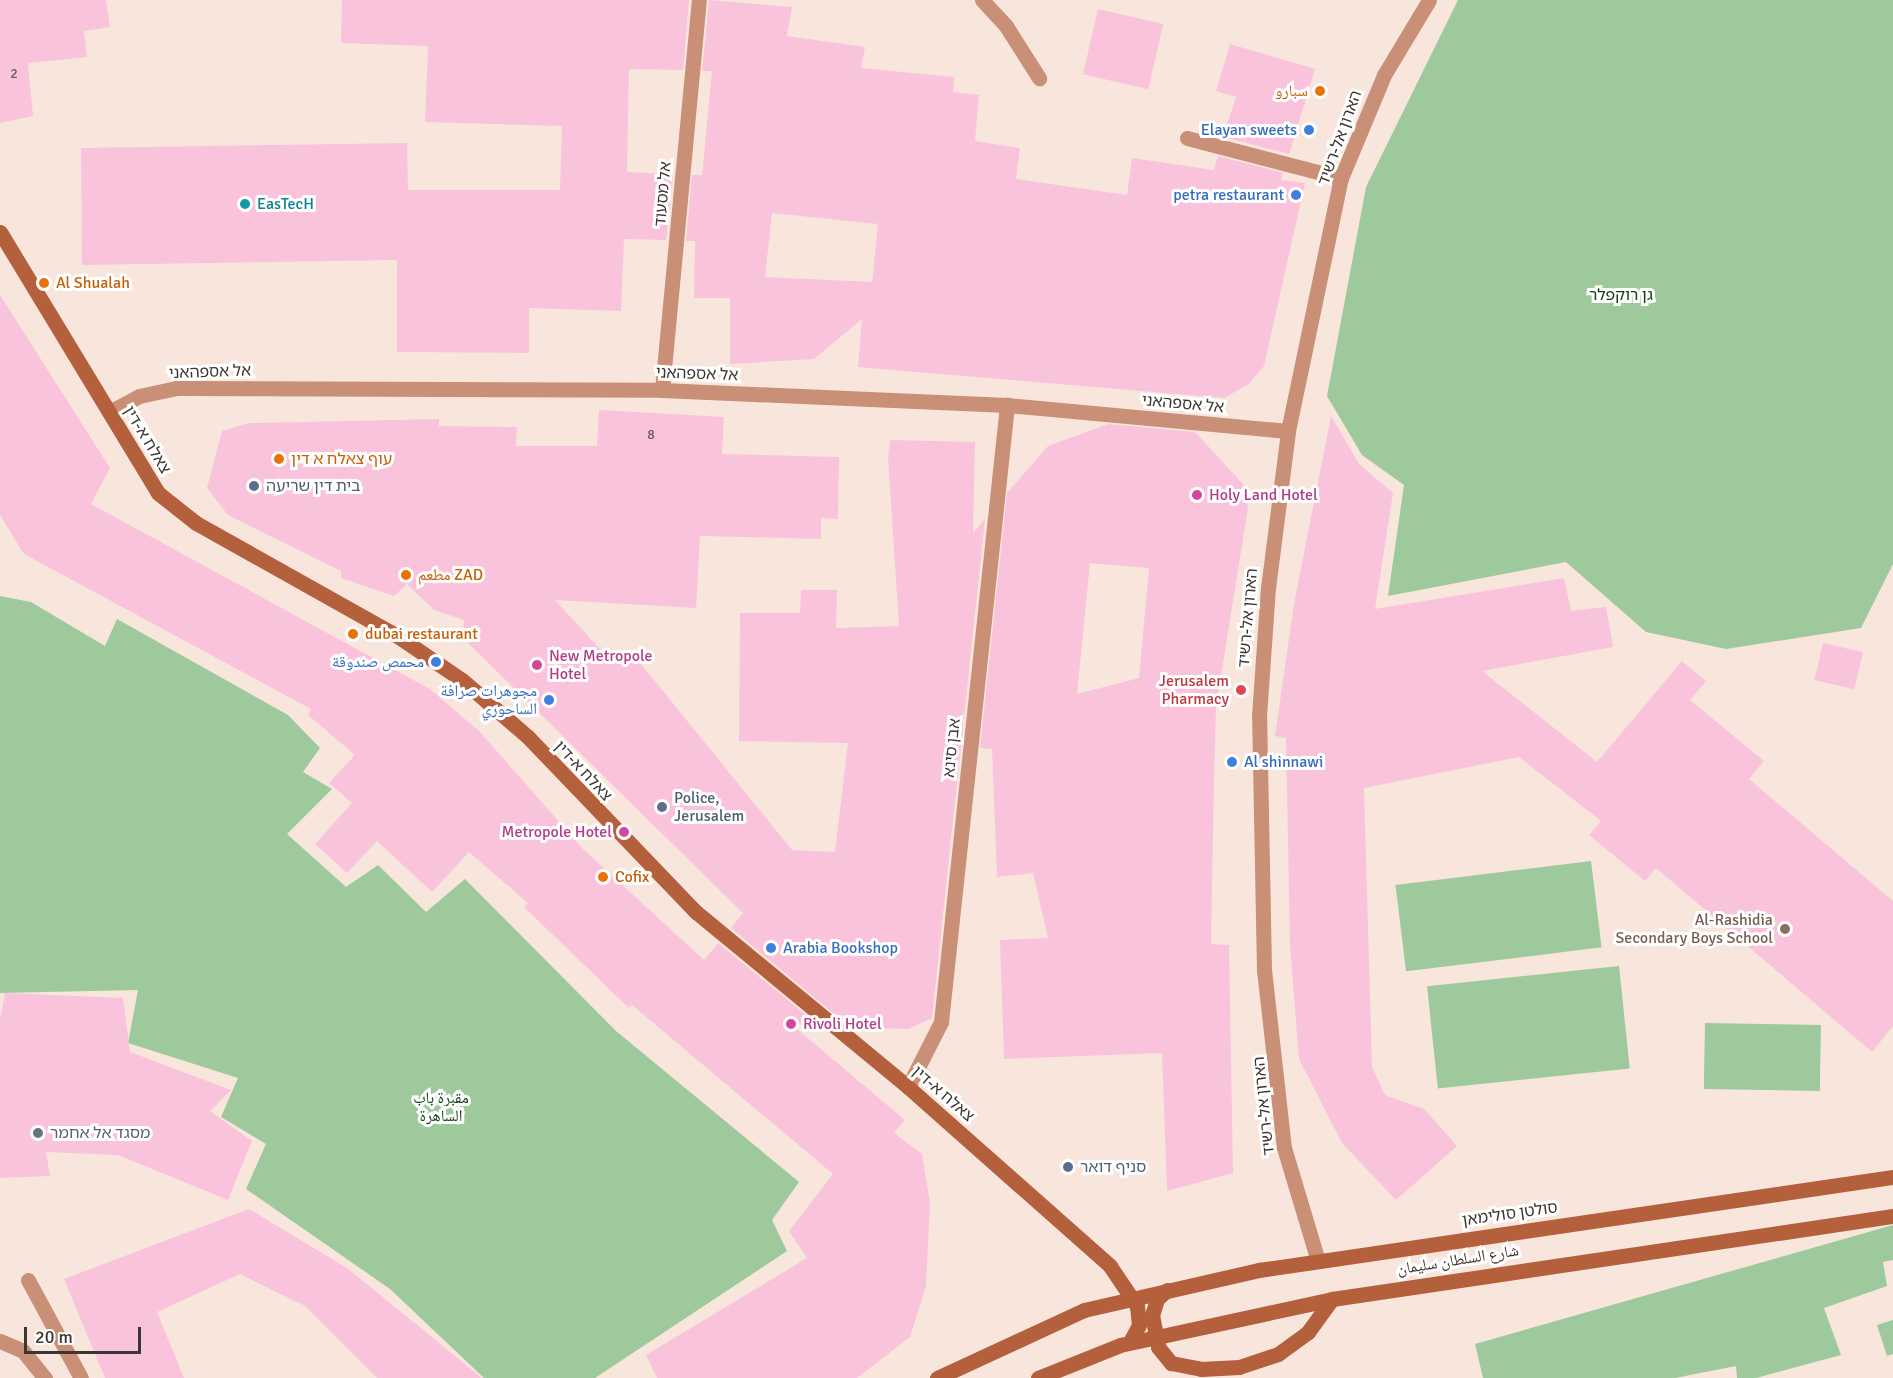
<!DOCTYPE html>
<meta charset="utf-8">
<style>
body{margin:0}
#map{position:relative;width:1893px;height:1378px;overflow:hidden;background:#f8e6dd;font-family:Signika,"Noto Naskh Arabic","Noto Sans Hebrew",sans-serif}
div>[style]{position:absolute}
.green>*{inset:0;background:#9ec99d;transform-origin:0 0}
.building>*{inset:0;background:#fac3dc;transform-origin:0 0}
.lane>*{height:15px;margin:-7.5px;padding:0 7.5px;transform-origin:7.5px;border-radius:7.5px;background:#c98f77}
.street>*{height:15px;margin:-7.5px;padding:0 7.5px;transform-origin:7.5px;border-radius:7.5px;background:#c98f77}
.secondary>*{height:15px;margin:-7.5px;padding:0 7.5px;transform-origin:7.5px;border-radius:7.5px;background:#b4603c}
.dots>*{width:16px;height:16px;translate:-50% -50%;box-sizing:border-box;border:3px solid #fff;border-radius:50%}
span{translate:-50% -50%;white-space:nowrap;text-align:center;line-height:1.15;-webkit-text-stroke:6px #fff;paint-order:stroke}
.number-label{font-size:14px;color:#6c585c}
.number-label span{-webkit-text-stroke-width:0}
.food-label{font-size:16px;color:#c56008}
.right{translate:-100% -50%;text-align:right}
.left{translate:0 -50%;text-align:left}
.shop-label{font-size:16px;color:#366cbe}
.street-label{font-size:16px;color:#3c3531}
.culture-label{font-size:16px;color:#0d838f}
.park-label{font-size:16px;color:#114015}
.service-label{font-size:16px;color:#4e5e75}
.hotel-label{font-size:16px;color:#b23c85}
.health-label{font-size:16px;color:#be3a42}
.education-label{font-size:16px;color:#785e54}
.worship-label{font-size:16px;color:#5b616d}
.scale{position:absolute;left:24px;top:1327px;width:117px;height:27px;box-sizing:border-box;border:3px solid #3c3531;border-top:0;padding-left:8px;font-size:18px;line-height:21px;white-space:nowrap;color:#3c3531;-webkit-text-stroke:4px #fff;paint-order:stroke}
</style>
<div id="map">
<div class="green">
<i style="clip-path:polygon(1458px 0,1893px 0,1893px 564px,1861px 628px,1726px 649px,1646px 632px,1566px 562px,1388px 596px,1404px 485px,1362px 455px,1327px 396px,1366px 187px)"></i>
<i style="clip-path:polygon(0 596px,31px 602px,105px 646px,117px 619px,288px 715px,320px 748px,303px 772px,332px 789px,287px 834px,346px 887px,378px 865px,426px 912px,465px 879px,616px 1031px,799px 1182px,772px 1220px,787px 1251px,595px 1378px,484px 1378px,390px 1289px,246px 1189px,266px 1144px,221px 1117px,238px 1078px,128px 1043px,138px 990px,0 993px)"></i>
<i style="left:1591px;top:861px;width:87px;height:197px;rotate:83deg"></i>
<i style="left:1619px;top:966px;width:103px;height:193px;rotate:84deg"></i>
<i style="left:1705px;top:1023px;width:116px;height:66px;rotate:1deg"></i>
<i style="clip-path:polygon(1893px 1225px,1893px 1260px,1883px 1262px,1887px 1286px,1824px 1308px,1841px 1355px,1756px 1378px,1737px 1378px,1736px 1366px,1675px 1378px,1483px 1378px,1475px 1344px)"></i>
<i style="clip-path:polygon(1893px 1320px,1893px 1354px,1887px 1356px,1877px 1325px)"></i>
</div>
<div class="building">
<i style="clip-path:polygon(0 0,106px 0,110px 27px,84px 31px,87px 57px,28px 63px,33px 116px,0 123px)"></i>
<i style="clip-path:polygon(342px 0,689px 0,683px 70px,629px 69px,627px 172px,673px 174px,666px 240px,624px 239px,621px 311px,529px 308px,529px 353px,397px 352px,397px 260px,82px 265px,81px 148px,407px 143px,408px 190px,560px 190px,562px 126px,425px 122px,428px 46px,341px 43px)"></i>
<i style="clip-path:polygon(evenodd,709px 0,792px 7px,787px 36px,865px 47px,861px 68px,954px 77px,953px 92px,979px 95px,975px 141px,1020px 148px,1016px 179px,1127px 195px,1132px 158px,1214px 170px,1218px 156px,1283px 173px,1281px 180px,1305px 183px,1264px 366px,1249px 384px,1224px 398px,858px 367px,862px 319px,814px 359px,730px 364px,730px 298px,694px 298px,695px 241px,686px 241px,692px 175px,702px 175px,712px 71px,702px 71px,709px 0,772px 213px,878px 224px,872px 282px,765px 277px,772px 213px)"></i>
<i style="left:1098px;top:9px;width:67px;height:67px;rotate:13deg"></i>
<i style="clip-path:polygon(1230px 44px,1315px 69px,1289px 154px,1223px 137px,1236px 97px,1216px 91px)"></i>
<i style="clip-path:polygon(0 295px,110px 468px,91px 504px,430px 689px,480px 732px,582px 848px,704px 960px,718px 943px,818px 1025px,791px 1024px,905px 1120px,894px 1133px,922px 1154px,930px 1203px,926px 1286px,910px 1337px,857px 1378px,657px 1378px,646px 1355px,807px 1258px,789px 1231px,833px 1174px,632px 1005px,629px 1008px,524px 907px,528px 903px,469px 852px,432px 892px,377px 841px,347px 873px,315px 844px,352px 803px,329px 783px,355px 755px,308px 715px,311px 709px,24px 554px,0 515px)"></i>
<i style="clip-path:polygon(599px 410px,724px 417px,722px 454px,839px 457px,838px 519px,821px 518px,821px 539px,700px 536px,696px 608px,555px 600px,611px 661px,641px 664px,792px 850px,835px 852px,848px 743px,739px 741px,740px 613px,800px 613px,801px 590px,837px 590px,836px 628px,899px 626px,888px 457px,890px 440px,975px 442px,973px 533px,985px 519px,932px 1018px,908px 1029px,850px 1027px,731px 928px,743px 913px,463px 638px,464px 620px,434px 610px,407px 584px,394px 596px,341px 578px,341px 571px,228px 515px,207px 488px,222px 431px,249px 423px,439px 419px,439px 426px,517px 427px,516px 446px,597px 446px)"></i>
<i style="clip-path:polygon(1331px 416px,1359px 464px,1393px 493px,1375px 609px,1564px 578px,1571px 611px,1606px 607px,1613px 647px,1482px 671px,1597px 762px,1682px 661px,1706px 681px,1690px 700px,1764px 761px,1749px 779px,1893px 901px,1893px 1026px,1872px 1052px,1656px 868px,1645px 881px,1589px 835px,1601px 821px,1519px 757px,1364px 788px,1372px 1067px,1385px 1095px,1424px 1109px,1457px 1146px,1396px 1200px,1342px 1143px,1299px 1059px,1290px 945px,1286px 738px,1275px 736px,1294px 604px)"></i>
<i style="clip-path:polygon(evenodd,1108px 424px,1195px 432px,1243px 484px,1248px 508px,1216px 706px,1214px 780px,1211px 944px,1229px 945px,1233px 1173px,1167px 1191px,1162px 1053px,1004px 1059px,1000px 940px,1048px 938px,1033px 873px,997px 877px,992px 749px,980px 748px,1007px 493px,1048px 446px,1108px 424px,1090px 563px,1149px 568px,1139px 678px,1077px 694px,1090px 563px)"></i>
<i style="left:1823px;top:643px;width:41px;height:38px;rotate:13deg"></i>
<i style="clip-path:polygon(5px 993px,123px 998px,130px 1052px,231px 1090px,210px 1111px,252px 1141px,228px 1200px,118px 1155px,46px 1152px,50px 1176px,0 1178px,0 1020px)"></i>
<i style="clip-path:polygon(249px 1209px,347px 1268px,482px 1378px,377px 1378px,305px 1306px,240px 1274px,157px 1312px,184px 1378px,105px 1378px,64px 1279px)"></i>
</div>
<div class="lane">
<i style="left:982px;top:0;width:35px;rotate:47deg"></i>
<i style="left:1006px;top:26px;width:62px;rotate:57.6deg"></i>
<i style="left:1187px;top:138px;width:159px;rotate:14.6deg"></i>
<i style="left:28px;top:1280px;width:111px;rotate:61.6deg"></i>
<i style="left:0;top:1341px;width:25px;rotate:23deg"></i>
<i style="left:23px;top:1351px;width:35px;rotate:51deg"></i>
</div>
<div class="street">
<i style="left:662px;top:390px;width:392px;rotate:-84.6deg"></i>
<i style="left:109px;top:412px;width:34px;rotate:-28deg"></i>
<i style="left:139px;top:396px;width:39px;rotate:-12deg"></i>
<i style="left:177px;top:388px;width:485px;rotate:0.2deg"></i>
<i style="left:662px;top:390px;width:345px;rotate:2.5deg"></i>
<i style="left:1007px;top:405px;width:282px;rotate:5.3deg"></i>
<i style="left:908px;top:1087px;width:73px;rotate:-63.1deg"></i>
<i style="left:941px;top:1022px;width:621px;rotate:-83.89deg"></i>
<i style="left:1318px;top:1261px;width:118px;rotate:-106.7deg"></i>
<i style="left:1284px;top:1148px;width:179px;rotate:-96.4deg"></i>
<i style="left:1264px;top:970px;width:254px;rotate:-91.1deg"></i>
<i style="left:1259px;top:716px;width:128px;rotate:-86deg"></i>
<i style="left:1268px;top:588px;width:158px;rotate:-82.7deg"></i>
<i style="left:1288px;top:431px;width:258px;rotate:-78.2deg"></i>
<i style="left:1341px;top:178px;width:112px;rotate:-67.3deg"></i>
<i style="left:1384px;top:75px;width:87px;rotate:-59deg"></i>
</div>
<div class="secondary">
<i style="left:0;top:232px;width:305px;rotate:58.8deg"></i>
<i style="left:158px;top:493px;width:48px;rotate:38.3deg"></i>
<i style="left:196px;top:523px;width:233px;rotate:29.3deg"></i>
<i style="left:399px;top:637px;width:76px;rotate:34.3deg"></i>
<i style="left:462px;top:680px;width:87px;rotate:40.8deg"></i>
<i style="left:528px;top:737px;width:243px;rotate:46.2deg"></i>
<i style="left:696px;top:912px;width:275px;rotate:39.5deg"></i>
<i style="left:908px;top:1087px;width:270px;rotate:41.5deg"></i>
<i style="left:1110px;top:1266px;width:48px;rotate:56deg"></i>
<i style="left:1137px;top:1306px;width:19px;rotate:84deg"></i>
<i style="left:1139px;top:1325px;width:19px;rotate:118deg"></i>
<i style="left:1167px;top:1290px;width:13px;rotate:138deg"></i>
<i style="left:1157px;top:1299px;width:17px;rotate:107deg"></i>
<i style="left:1152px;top:1315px;width:33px;rotate:79deg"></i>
<i style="left:1158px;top:1347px;width:21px;rotate:51deg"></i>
<i style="left:1171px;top:1363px;width:31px;rotate:11deg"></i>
<i style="left:1201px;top:1369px;width:38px;rotate:-3deg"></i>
<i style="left:1239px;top:1367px;width:41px;rotate:-18.4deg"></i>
<i style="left:1278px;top:1354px;width:37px;rotate:-36deg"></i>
<i style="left:1308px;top:1332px;width:41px;rotate:-54deg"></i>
<i style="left:937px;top:1378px;width:162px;rotate:-24.8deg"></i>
<i style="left:1084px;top:1310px;width:180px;rotate:-12.9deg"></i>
<i style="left:1259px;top:1270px;width:641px;rotate:-8.35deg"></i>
<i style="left:1038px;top:1378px;width:88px;rotate:-21.9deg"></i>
<i style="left:1120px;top:1345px;width:217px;rotate:-12.2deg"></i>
<i style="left:1332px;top:1299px;width:567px;rotate:-8.42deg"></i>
</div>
<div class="dots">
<i style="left:1320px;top:91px;background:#e8710a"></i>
<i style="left:1309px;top:130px;background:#3f7fe0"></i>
<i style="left:1296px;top:195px;background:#3f7fe0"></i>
<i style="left:245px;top:204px;background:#0f9aa8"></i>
<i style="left:44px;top:283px;background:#e8710a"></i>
<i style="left:279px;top:459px;background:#e8710a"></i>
<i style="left:254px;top:486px;background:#5c6f8a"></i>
<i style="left:1197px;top:495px;background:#d1479c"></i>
<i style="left:406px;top:575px;background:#e8710a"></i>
<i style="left:353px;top:634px;background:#e8710a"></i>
<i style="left:436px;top:662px;background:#3f7fe0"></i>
<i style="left:537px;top:665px;background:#d1479c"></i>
<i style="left:1241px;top:690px;background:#e0444e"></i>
<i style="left:549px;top:700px;background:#3f7fe0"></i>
<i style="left:1232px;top:762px;background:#3f7fe0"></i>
<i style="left:662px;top:807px;background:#5c6f8a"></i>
<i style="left:624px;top:832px;background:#d1479c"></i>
<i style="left:603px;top:877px;background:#e8710a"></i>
<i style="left:1785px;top:929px;background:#8d6e63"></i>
<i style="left:771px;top:948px;background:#3f7fe0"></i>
<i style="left:791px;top:1024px;background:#d1479c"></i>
<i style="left:38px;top:1133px;background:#6b7280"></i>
<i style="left:1068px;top:1167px;background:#5c6f8a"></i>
</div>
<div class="number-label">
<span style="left:14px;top:74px">2</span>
<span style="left:651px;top:435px">8</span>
</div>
<div class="food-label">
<span class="right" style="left:1308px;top:91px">سبارو</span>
<span class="left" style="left:56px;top:283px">Al Shualah</span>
<span class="left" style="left:291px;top:459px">עוף צאלח א דין</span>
<span class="left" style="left:418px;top:575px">مطعم ZAD</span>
<span class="left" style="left:365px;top:634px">dubai restaurant</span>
<span class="left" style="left:615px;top:877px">Cofix</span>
</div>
<div class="shop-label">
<span class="right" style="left:1297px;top:130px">Elayan sweets</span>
<span class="right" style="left:1284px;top:195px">petra restaurant</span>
<span class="right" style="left:424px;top:662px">محمص صندوقة</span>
<span class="right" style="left:537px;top:700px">مجوهرات صرافة<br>الساحوري</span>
<span class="left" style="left:1244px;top:762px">Al shinnawi</span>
<span class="left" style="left:783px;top:948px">Arabia Bookshop</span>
</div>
<div class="street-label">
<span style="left:1340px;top:138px;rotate:-70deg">הארון אל-רשיד</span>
<span style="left:663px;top:194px;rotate:-85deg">אל מסעוד</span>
<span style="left:210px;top:372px;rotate:-2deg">אל אספהאני</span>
<span style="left:697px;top:374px;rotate:2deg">אל אספהאני</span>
<span style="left:1183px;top:404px;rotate:5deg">אל אספהאני</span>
<span style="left:147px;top:440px;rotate:59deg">צאלח א-דין</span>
<span style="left:1248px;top:618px;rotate:-85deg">הארון אל-רשיד</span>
<span style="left:952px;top:748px;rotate:-84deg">אבן סינא</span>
<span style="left:583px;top:771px;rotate:47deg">צאלח א-דין</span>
<span style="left:943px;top:1094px;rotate:41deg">צאלח א-דין</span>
<span style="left:1264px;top:1106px;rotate:-96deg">הארון אל-רשיד</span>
<span style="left:1510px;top:1214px;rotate:-8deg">סולטן סולימאן</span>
<span style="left:1458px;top:1260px;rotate:-9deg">شارع السلطان سليمان</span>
</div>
<div class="culture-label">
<span class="left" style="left:257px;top:204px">EasTecH</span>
</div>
<div class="park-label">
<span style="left:1621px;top:295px">גן רוקפלר</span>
<span style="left:441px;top:1107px">مقبرة باب<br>الساهرة</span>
</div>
<div class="service-label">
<span class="left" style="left:266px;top:486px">בית דין שריעה</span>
<span class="left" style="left:674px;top:807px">Police,<br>Jerusalem</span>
<span class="left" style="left:1080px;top:1167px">סניף דואר</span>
</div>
<div class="hotel-label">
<span class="left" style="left:1209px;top:495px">Holy Land Hotel</span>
<span class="left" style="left:549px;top:665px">New Metropole<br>Hotel</span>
<span class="right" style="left:612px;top:832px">Metropole Hotel</span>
<span class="left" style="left:803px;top:1024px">Rivoli Hotel</span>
</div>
<div class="health-label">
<span class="right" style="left:1229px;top:690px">Jerusalem<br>Pharmacy</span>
</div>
<div class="education-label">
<span class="right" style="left:1773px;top:929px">Al-Rashidia<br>Secondary Boys School</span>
</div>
<div class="worship-label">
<span class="left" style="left:50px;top:1133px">מסגד אל אחמר</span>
</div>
<div class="scale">20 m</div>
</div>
